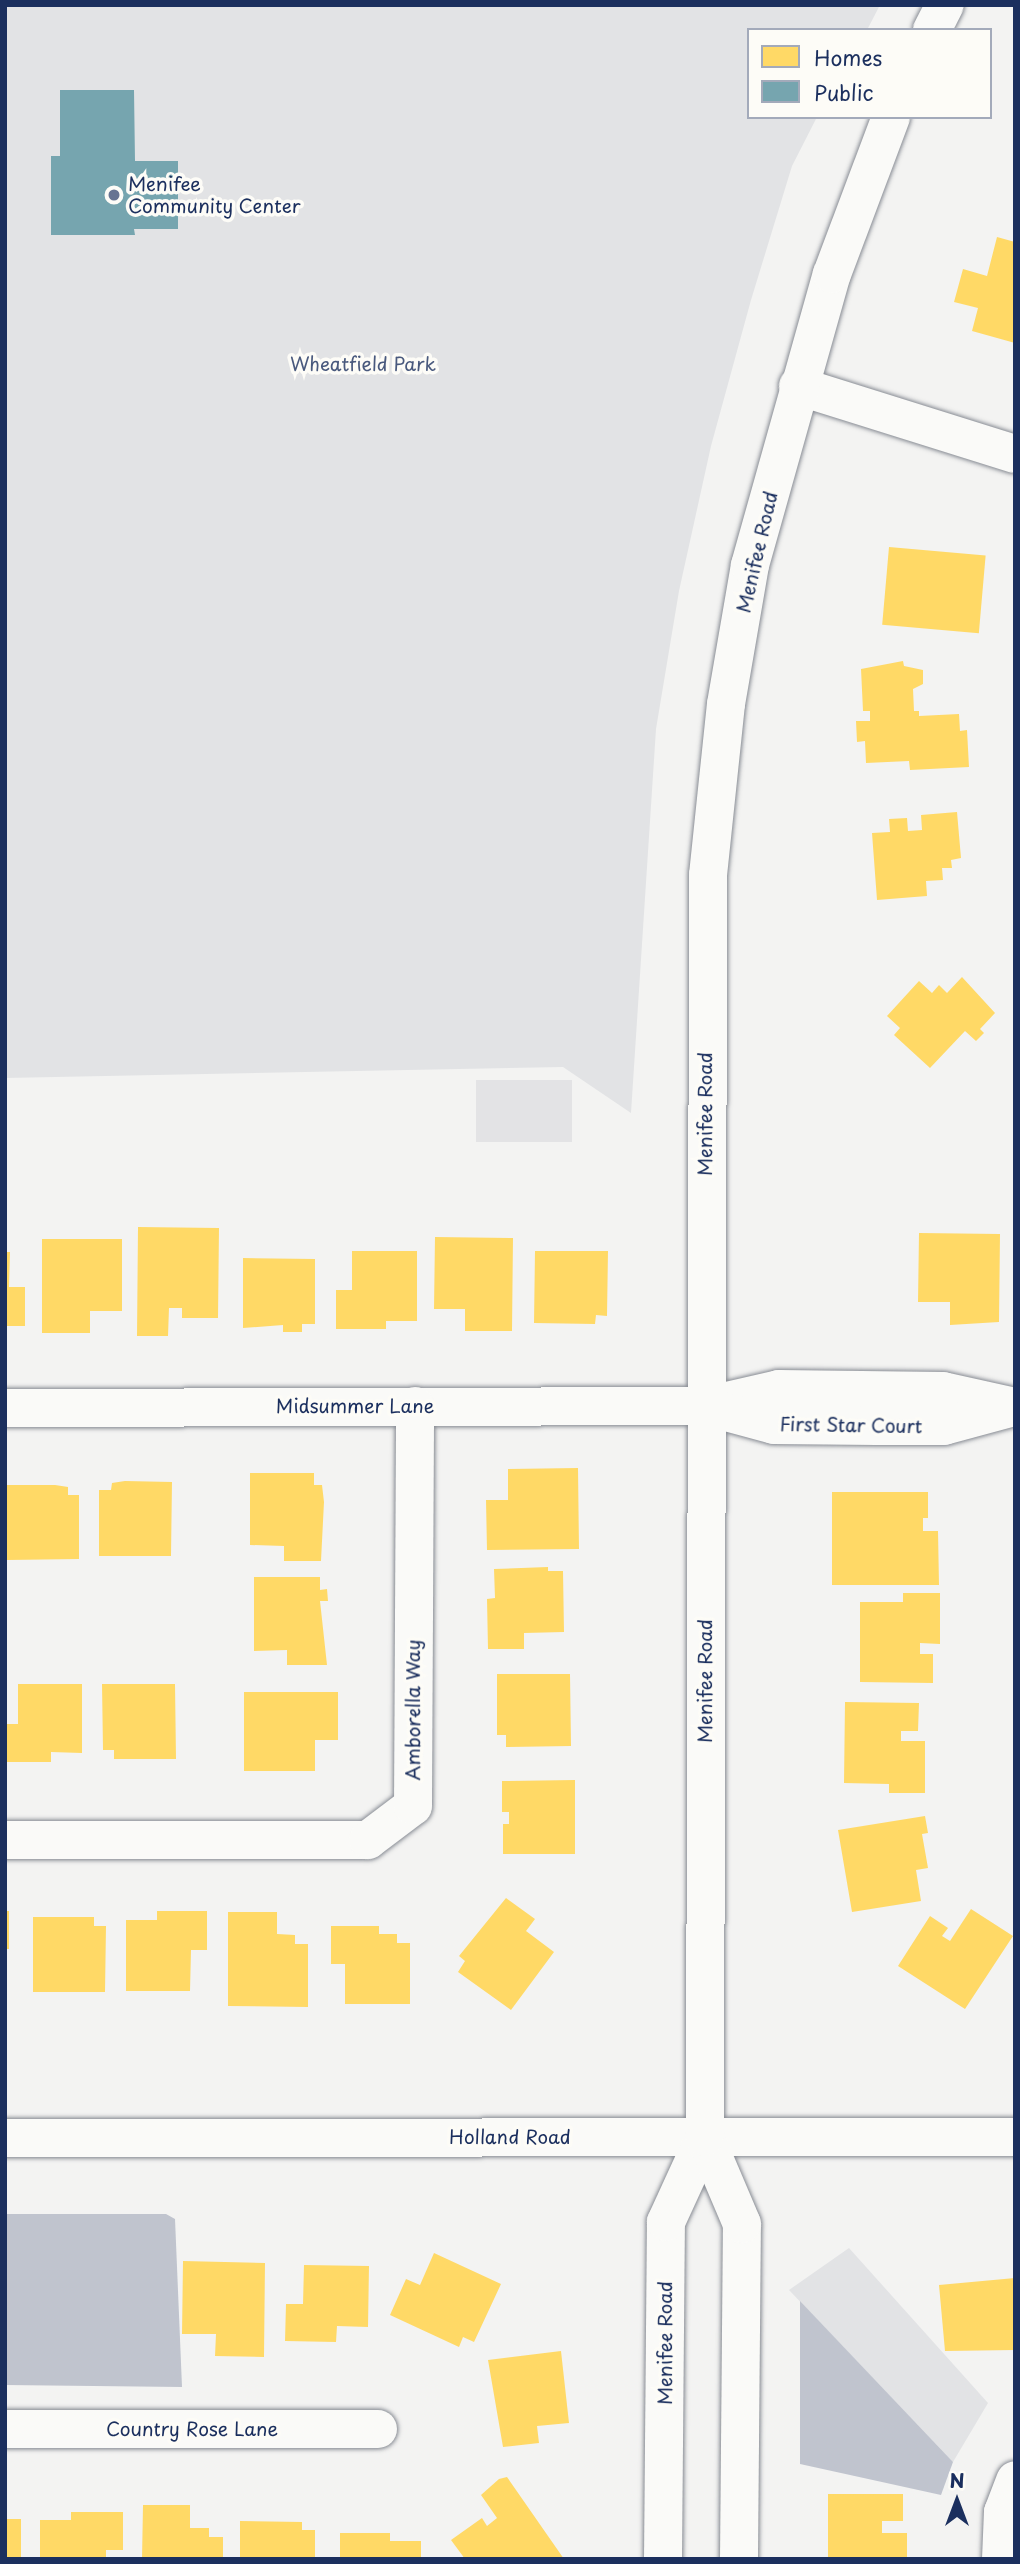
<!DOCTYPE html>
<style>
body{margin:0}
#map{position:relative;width:1020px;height:2564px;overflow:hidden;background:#f3f3f2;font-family:"Playpen Sans",sans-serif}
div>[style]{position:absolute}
.built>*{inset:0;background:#e3e3e5;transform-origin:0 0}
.green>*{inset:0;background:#e2e3e5}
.water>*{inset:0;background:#c0c4ce}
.homes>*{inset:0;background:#ffd966;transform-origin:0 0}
.public>*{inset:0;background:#76a5af}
.roads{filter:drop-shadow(0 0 2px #888c94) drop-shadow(0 0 2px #888c94)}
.minor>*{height:38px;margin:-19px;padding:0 19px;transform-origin:19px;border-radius:19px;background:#fafaf8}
.major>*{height:38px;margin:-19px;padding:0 19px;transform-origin:19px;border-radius:19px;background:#fafaf8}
.dots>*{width:19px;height:19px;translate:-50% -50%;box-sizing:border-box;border:4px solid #fdfcf7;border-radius:50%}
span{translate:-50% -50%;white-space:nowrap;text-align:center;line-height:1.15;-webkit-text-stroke:7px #fdfcf7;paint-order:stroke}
.poi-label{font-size:19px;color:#1b2f5e}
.left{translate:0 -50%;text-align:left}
.park-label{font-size:19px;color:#49597d}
.street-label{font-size:19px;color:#1b2f5e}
.frame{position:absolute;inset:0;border:7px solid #1b2f5e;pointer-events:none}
.legend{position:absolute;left:747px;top:28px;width:245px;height:91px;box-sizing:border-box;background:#fdfcf7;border:2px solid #a3aaba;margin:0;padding:9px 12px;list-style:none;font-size:21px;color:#1b2f5e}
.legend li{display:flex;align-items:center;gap:14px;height:35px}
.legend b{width:35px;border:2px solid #a3aaba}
.north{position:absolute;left:922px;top:2466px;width:70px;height:70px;-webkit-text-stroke:5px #fdfcf7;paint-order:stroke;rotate:0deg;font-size:19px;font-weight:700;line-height:28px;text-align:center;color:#1b2f5e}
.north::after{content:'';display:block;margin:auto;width:24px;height:32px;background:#1b2f5e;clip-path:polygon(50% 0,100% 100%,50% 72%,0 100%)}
</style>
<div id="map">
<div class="built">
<i style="left:476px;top:1080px;width:96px;height:62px"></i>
</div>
<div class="green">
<i style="clip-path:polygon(5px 5px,880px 5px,867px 30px,749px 30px,749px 117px,817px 117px,792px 166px,751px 300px,711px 446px,679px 591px,656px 729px,631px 1113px,563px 1067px,5px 1078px)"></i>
<i style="clip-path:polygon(849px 2248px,988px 2403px,953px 2462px,789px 2290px)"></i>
</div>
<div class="water">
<i style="clip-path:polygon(5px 2214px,166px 2214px,175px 2219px,182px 2387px,5px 2385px)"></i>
<i style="clip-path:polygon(800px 2301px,953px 2462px,941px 2495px,800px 2464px)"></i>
</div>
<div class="homes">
<i style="clip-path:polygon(997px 237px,1015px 242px,1015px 343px,972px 331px,978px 308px,954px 302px,963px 269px,987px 276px)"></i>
<i style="left:889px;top:547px;width:97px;height:78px;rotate:5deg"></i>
<i style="clip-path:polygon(903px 661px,904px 666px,923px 670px,923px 684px,913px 689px,914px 711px,919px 711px,919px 716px,959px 714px,960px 731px,967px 730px,969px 767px,910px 770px,909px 761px,866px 763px,865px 741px,857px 742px,856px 721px,870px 721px,870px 711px,863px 711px,861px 669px)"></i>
<i style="clip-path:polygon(957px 812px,961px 858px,951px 860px,952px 868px,942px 868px,943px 880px,926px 881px,927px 896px,877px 900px,872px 833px,890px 832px,889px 819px,907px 818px,908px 831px,922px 830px,921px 815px)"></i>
<i style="clip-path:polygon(962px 977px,995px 1013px,980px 1029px,984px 1033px,976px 1041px,965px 1031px,930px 1068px,894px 1035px,900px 1028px,887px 1016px,919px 981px,932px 993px,939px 985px,947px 993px)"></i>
<i style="clip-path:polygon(138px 1227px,219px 1228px,218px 1318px,182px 1318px,182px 1308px,169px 1308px,168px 1336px,137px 1336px)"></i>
<i style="clip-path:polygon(919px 1233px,1000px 1234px,999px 1322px,950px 1325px,950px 1302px,918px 1302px)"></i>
<i style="clip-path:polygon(435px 1237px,513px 1238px,512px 1331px,465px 1331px,465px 1309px,434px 1309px)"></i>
<i style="clip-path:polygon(42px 1239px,122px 1239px,122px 1311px,90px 1311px,90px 1333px,42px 1333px)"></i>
<i style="clip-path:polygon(352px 1251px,417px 1251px,417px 1321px,386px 1321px,386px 1329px,336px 1329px,336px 1290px,352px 1290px)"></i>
<i style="clip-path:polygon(535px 1251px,608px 1251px,607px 1316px,596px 1315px,595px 1324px,534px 1323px)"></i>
<i style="clip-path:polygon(5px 1252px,10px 1252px,9px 1287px,25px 1287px,25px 1326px,5px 1326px)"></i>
<i style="clip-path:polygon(243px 1258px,315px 1259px,315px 1324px,302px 1324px,302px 1332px,283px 1332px,283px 1325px,243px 1328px)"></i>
<i style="clip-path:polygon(578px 1468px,579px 1549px,487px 1550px,486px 1500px,508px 1500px,508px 1469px)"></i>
<i style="clip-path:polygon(250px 1473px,314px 1473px,314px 1485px,322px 1485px,324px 1502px,321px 1561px,284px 1561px,284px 1546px,250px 1545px)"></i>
<i style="clip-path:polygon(172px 1482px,171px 1556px,99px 1556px,99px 1490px,111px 1490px,112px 1483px,125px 1481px)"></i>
<i style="clip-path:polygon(7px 1485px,55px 1485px,68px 1487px,68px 1495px,79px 1495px,79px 1559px,7px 1560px)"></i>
<i style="clip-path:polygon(832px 1492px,928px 1492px,928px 1518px,923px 1518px,923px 1531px,938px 1531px,939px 1585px,832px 1585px)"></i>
<i style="clip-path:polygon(548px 1567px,548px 1571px,563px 1571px,564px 1632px,524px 1633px,524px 1649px,488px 1649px,487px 1599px,495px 1598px,494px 1569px)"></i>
<i style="clip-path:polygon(254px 1577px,320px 1577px,320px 1590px,327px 1589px,328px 1601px,320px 1601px,327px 1665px,287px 1665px,287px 1650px,254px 1651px)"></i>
<i style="clip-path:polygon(903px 1593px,940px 1593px,940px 1644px,920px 1643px,920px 1654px,933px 1654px,933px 1683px,860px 1682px,860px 1602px,903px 1602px)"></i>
<i style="clip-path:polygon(497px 1674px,570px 1674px,571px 1746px,506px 1747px,506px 1735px,497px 1735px)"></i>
<i style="clip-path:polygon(18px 1684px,82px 1684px,82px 1753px,51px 1752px,51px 1762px,5px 1762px,5px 1724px,18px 1724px)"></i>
<i style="clip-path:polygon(102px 1684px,175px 1684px,176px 1759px,114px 1759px,114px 1750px,103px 1750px)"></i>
<i style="clip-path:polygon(244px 1692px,338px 1692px,338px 1740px,315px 1740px,315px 1771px,244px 1771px)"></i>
<i style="clip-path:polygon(845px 1702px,919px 1703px,918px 1731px,901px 1731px,901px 1741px,925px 1741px,925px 1793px,889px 1793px,889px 1784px,844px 1783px)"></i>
<i style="clip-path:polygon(575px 1780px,575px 1854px,503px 1854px,503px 1824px,509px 1824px,509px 1812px,502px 1812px,502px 1781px)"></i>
<i style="clip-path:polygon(925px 1816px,928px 1833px,922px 1834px,928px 1868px,916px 1870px,921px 1901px,852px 1912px,838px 1830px)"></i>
<i style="clip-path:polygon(506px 1898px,535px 1919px,526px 1931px,554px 1952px,511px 2010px,458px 1972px,465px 1961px,459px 1956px)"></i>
<i style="clip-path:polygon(971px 1909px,1013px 1936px,965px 2009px,898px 1966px,930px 1916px,948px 1928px,942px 1936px,950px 1941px)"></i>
<i style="left:5px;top:1911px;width:4px;height:38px"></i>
<i style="clip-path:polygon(157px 1911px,207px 1911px,207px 1950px,191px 1950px,190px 1991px,126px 1991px,126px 1920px,157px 1920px)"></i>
<i style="clip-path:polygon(228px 1912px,277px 1912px,277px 1934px,295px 1935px,295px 1944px,308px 1944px,308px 2007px,228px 2006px)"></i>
<i style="clip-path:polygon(33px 1917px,94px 1917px,94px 1926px,106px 1926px,105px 1992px,33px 1992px)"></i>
<i style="clip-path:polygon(331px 1926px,379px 1926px,379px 1934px,397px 1934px,397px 1943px,410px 1943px,410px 2004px,345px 2004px,345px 1964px,331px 1964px)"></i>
<i style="clip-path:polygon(434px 2253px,501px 2284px,474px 2342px,463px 2337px,459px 2347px,390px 2315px,406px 2279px,420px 2285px)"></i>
<i style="clip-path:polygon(183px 2261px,265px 2263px,264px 2357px,215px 2356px,216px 2334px,182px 2334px)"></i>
<i style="clip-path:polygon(304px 2265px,369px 2266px,368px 2327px,337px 2326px,336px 2342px,285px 2341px,286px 2304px,303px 2304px)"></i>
<i style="clip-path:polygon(1015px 2278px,1015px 2350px,945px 2351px,939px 2285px)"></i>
<i style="clip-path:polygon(561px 2351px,569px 2423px,537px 2426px,539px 2443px,503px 2447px,488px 2360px)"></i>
<i style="clip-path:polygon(507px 2477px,564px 2559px,465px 2559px,451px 2540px,482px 2518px,487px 2526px,497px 2518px,481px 2495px,499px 2479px)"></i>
<i style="clip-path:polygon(828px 2494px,903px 2494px,903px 2521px,882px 2521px,882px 2533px,907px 2533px,907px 2559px,828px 2559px)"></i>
<i style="clip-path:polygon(143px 2505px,190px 2505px,190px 2528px,209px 2528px,209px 2537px,223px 2537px,223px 2559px,142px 2559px)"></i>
<i style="clip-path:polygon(71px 2512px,123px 2512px,123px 2550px,106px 2550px,106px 2559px,40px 2559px,40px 2520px,71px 2520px)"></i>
<i style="left:5px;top:2519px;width:16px;height:40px"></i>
<i style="clip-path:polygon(240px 2521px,302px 2522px,302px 2530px,315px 2530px,315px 2559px,240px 2559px)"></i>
<i style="clip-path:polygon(340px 2533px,390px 2533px,390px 2541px,421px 2541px,421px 2559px,340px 2559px)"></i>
</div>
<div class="public">
<i style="clip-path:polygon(60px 90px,134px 90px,135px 161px,178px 161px,178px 229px,134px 229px,135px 235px,51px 235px,51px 156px,60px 156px)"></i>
</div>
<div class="roads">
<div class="minor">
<i style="left:798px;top:386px;width:227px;rotate:17.4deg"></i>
<i style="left:5px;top:1408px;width:700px;rotate:-0.16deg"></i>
<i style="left:705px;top:1406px;width:76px;rotate:-12.9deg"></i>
<i style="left:779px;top:1389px;width:164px;rotate:0.7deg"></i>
<i style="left:943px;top:1391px;width:74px;rotate:12.5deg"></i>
<i style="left:711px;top:1408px;width:65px;rotate:15.1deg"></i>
<i style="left:774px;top:1425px;width:103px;rotate:0.6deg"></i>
<i style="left:877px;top:1426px;width:67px"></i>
<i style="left:944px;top:1426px;width:68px;rotate:-15.3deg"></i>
<i style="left:5px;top:1840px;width:363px"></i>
<i style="left:368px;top:1840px;width:56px;rotate:-37.1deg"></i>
<i style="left:413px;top:1806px;width:400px;rotate:-89.7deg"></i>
<i style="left:5px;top:2429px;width:373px"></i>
<i style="left:1001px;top:2559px;width:47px;rotate:-87.6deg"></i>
<i style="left:1003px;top:2512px;width:34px;rotate:-69deg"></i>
</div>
<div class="major">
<i style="left:932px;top:30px;width:28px;rotate:-63deg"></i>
<i style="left:5px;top:2138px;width:1010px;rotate:-0.06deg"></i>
<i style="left:663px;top:2559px;width:337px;rotate:-89.5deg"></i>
<i style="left:666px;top:2222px;width:94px;rotate:-65.4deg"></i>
<i style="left:739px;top:2559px;width:335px;rotate:-89.5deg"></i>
<i style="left:742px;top:2224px;width:95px;rotate:-113deg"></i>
<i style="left:705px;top:2137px;width:1262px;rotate:-89.86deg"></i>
<i style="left:708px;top:875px;width:172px;rotate:-84deg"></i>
<i style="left:726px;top:704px;width:141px;rotate:-80.2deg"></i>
<i style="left:750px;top:565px;width:302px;rotate:-74.3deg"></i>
<i style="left:832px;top:274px;width:168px;rotate:-69.4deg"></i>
</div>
</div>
<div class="dots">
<i style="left:114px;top:195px;background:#677492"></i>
</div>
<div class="poi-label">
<span class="left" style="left:128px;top:195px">Menifee<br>Community Center</span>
</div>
<div class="park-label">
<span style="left:363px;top:364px">Wheatfield Park</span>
</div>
<div class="street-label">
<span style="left:757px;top:552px;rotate:-77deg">Menifee Road</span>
<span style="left:705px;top:1114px;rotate:-90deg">Menifee Road</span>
<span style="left:355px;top:1406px">Midsummer Lane</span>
<span style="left:851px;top:1425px;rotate:1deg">First Star Court</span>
<span style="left:705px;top:1681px;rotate:-90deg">Menifee Road</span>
<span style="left:413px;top:1710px;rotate:-90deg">Amborella Way</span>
<span style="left:510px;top:2137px">Holland Road</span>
<span style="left:665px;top:2343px;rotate:-90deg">Menifee Road</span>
<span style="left:192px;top:2429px">Country Rose Lane</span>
</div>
<div class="frame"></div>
<ul class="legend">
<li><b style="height:19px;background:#ffd966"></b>Homes</li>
<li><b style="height:19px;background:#76a5af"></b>Public</li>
</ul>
<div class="north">N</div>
</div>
